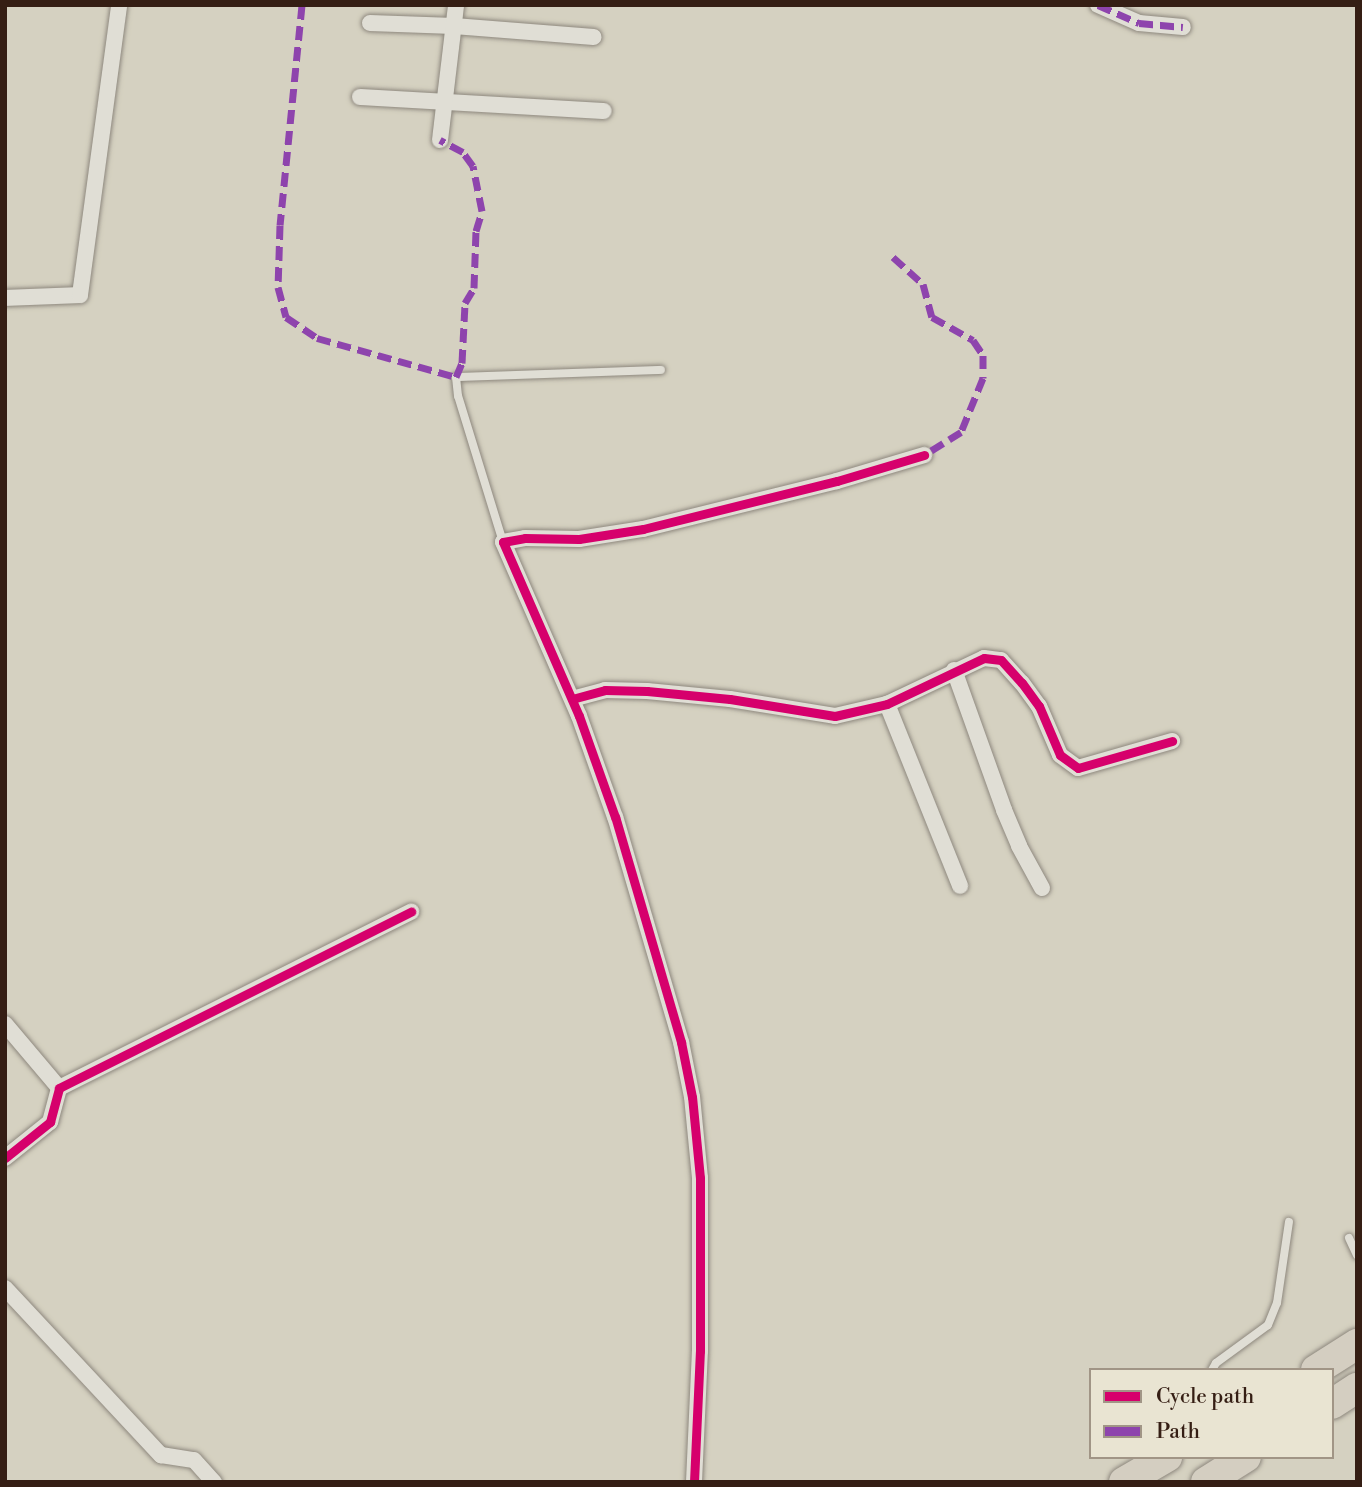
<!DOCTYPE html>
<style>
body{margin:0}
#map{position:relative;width:1362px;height:1487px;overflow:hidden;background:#d5d1c1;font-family:"Libre Bodoni",serif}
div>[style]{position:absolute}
.roads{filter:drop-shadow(0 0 2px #8e887e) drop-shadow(0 0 2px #8e887e)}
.lane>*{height:8px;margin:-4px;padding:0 4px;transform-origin:4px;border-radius:4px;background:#e0ded5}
.street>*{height:16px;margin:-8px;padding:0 8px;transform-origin:8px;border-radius:8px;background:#e0ded5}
.highway>*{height:30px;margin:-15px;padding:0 15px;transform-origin:15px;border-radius:15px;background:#d4cec1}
.quiet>*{height:7px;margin-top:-3.5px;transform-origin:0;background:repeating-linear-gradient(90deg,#8e44ad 0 14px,transparent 0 21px)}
.cycleway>*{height:9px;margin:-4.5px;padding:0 4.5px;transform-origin:4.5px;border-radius:4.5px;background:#d6006c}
span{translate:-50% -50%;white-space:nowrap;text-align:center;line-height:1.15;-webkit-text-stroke:7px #e9e4d2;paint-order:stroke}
.frame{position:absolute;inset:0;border:7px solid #351e14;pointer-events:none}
.legend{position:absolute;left:1089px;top:1368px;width:245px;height:91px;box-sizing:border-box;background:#e9e4d2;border:2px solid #a19586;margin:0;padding:9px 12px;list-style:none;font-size:21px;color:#351e14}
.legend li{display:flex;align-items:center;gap:14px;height:35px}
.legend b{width:35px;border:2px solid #a19586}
</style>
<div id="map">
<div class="roads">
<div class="lane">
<i style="left:503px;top:542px;width:153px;rotate:-107.1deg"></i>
<i style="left:458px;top:396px;width:19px;rotate:-96deg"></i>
<i style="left:456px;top:377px;width:205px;rotate:-2deg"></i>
<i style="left:1349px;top:1238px;width:19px;rotate:65deg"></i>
<i style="left:1212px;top:1370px;width:8px;rotate:-60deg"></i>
<i style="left:1216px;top:1363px;width:64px;rotate:-36.2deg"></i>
<i style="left:1268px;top:1325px;width:24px;rotate:-68deg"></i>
<i style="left:1277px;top:1303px;width:82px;rotate:-81.6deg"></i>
</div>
<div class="street">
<i style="left:1098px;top:5px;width:45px;rotate:23.7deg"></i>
<i style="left:1139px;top:23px;width:44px;rotate:5.2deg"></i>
<i style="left:370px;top:23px;width:84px;rotate:2deg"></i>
<i style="left:454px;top:26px;width:140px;rotate:4.5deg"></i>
<i style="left:360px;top:97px;width:244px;rotate:3.3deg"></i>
<i style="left:440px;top:140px;width:136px;rotate:-83.2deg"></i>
<i style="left:5px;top:298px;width:75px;rotate:-2.3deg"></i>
<i style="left:80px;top:295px;width:293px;rotate:-82.3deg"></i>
<i style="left:954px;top:670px;width:149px;rotate:70.3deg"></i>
<i style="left:1004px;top:810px;width:39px;rotate:67deg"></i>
<i style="left:1019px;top:846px;width:48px;rotate:61.3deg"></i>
<i style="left:572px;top:699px;width:34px;rotate:-15deg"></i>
<i style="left:605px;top:690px;width:42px;rotate:1.4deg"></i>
<i style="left:647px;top:691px;width:83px;rotate:5.5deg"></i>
<i style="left:730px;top:699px;width:106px;rotate:9.2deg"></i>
<i style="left:835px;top:716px;width:53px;rotate:-13deg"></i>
<i style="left:887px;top:704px;width:107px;rotate:-25.4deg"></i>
<i style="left:984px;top:658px;width:17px;rotate:7deg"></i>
<i style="left:1001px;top:660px;width:31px;rotate:48deg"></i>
<i style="left:1022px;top:683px;width:29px;rotate:54deg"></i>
<i style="left:1039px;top:706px;width:53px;rotate:66.8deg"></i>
<i style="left:1060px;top:755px;width:22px;rotate:36deg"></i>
<i style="left:1078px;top:768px;width:98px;rotate:-16deg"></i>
<i style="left:887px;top:704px;width:196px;rotate:68.1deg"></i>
<i style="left:5px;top:1024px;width:84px;rotate:49.8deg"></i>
<i style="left:5px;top:1158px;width:58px;rotate:-38.7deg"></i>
<i style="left:50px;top:1122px;width:35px;rotate:-75deg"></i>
<i style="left:59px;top:1088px;width:394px;rotate:-26.6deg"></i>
<i style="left:5px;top:1288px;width:229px;rotate:47deg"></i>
<i style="left:161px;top:1455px;width:33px;rotate:9deg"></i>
<i style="left:194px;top:1460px;width:30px;rotate:48deg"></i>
<i style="left:694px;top:1482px;width:131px;rotate:-87.4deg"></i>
<i style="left:700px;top:1351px;width:173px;rotate:-90deg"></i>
<i style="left:700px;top:1178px;width:81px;rotate:-95.6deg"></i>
<i style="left:692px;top:1097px;width:56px;rotate:-101.3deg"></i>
<i style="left:681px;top:1042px;width:234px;rotate:-106.3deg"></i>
<i style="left:615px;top:817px;width:107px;rotate:-109.6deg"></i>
<i style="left:579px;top:716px;width:190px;rotate:-113.6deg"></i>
<i style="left:503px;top:542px;width:22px;rotate:-10deg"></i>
<i style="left:525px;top:538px;width:54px;rotate:1.1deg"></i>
<i style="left:579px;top:539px;width:65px;rotate:-8.9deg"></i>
<i style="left:643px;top:529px;width:200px;rotate:-13.9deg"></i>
<i style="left:837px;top:481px;width:91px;rotate:-16.6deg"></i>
</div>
<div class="highway">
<i style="left:1316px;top:1370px;width:49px;rotate:-32.4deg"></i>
<i style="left:1332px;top:1404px;width:30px;rotate:-33deg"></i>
<i style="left:1124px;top:1482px;width:50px;rotate:-30.2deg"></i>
<i style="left:1206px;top:1482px;width:47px;rotate:-32deg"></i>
</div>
</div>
<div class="quiet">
<i style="left:302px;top:5px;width:221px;rotate:95.7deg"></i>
<i style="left:280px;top:225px;width:62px;rotate:91.8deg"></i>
<i style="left:278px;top:287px;width:31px;rotate:75deg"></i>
<i style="left:286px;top:317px;width:37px;rotate:34deg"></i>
<i style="left:317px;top:338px;width:144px;rotate:15.7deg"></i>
<i style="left:456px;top:377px;width:15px;rotate:-67deg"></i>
<i style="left:462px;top:363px;width:60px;rotate:-87.1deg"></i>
<i style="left:465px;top:303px;width:17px;rotate:-59deg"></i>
<i style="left:474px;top:288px;width:57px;rotate:-88deg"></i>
<i style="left:476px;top:231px;width:21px;rotate:-73deg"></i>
<i style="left:482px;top:211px;width:46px;rotate:-101.3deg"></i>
<i style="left:473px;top:166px;width:17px;rotate:-126deg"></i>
<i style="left:463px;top:152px;width:26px;rotate:-152deg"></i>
<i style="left:1098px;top:5px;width:45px;rotate:23.7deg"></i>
<i style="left:1139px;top:23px;width:44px;rotate:5.2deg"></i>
<i style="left:893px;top:257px;width:40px;rotate:42deg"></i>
<i style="left:923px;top:284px;width:34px;rotate:75deg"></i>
<i style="left:932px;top:317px;width:47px;rotate:29.3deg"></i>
<i style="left:973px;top:340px;width:18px;rotate:56deg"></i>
<i style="left:983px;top:355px;width:23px;rotate:90deg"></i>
<i style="left:983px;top:378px;width:58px;rotate:112.2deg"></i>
<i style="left:961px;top:432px;width:44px;rotate:148.1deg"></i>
</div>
<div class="cycleway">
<i style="left:572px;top:699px;width:34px;rotate:-15deg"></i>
<i style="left:605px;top:690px;width:42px;rotate:1.4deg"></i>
<i style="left:647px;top:691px;width:83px;rotate:5.5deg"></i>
<i style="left:730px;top:699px;width:106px;rotate:9.2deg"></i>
<i style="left:835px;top:716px;width:53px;rotate:-13deg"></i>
<i style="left:887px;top:704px;width:107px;rotate:-25.4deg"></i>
<i style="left:984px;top:658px;width:17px;rotate:7deg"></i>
<i style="left:1001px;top:660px;width:31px;rotate:48deg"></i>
<i style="left:1022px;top:683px;width:29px;rotate:54deg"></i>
<i style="left:1039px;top:706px;width:53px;rotate:66.8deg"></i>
<i style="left:1060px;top:755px;width:22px;rotate:36deg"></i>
<i style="left:1078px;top:768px;width:98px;rotate:-16deg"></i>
<i style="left:5px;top:1158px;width:58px;rotate:-38.7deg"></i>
<i style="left:50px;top:1122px;width:35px;rotate:-75deg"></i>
<i style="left:59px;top:1088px;width:394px;rotate:-26.6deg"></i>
<i style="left:694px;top:1482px;width:131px;rotate:-87.4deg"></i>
<i style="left:700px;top:1351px;width:173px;rotate:-90deg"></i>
<i style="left:700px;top:1178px;width:81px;rotate:-95.6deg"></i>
<i style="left:692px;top:1097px;width:56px;rotate:-101.3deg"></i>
<i style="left:681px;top:1042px;width:234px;rotate:-106.3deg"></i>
<i style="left:615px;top:817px;width:107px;rotate:-109.6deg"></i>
<i style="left:579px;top:716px;width:190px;rotate:-113.6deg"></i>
<i style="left:503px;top:542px;width:22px;rotate:-10deg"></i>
<i style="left:525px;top:538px;width:54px;rotate:1.1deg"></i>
<i style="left:579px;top:539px;width:65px;rotate:-8.9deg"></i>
<i style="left:643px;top:529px;width:200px;rotate:-13.9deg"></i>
<i style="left:837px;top:481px;width:91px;rotate:-16.6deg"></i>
</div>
<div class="frame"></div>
<ul class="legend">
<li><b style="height:9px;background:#d6006c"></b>Cycle path</li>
<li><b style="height:9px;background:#8e44ad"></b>Path</li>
</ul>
</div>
